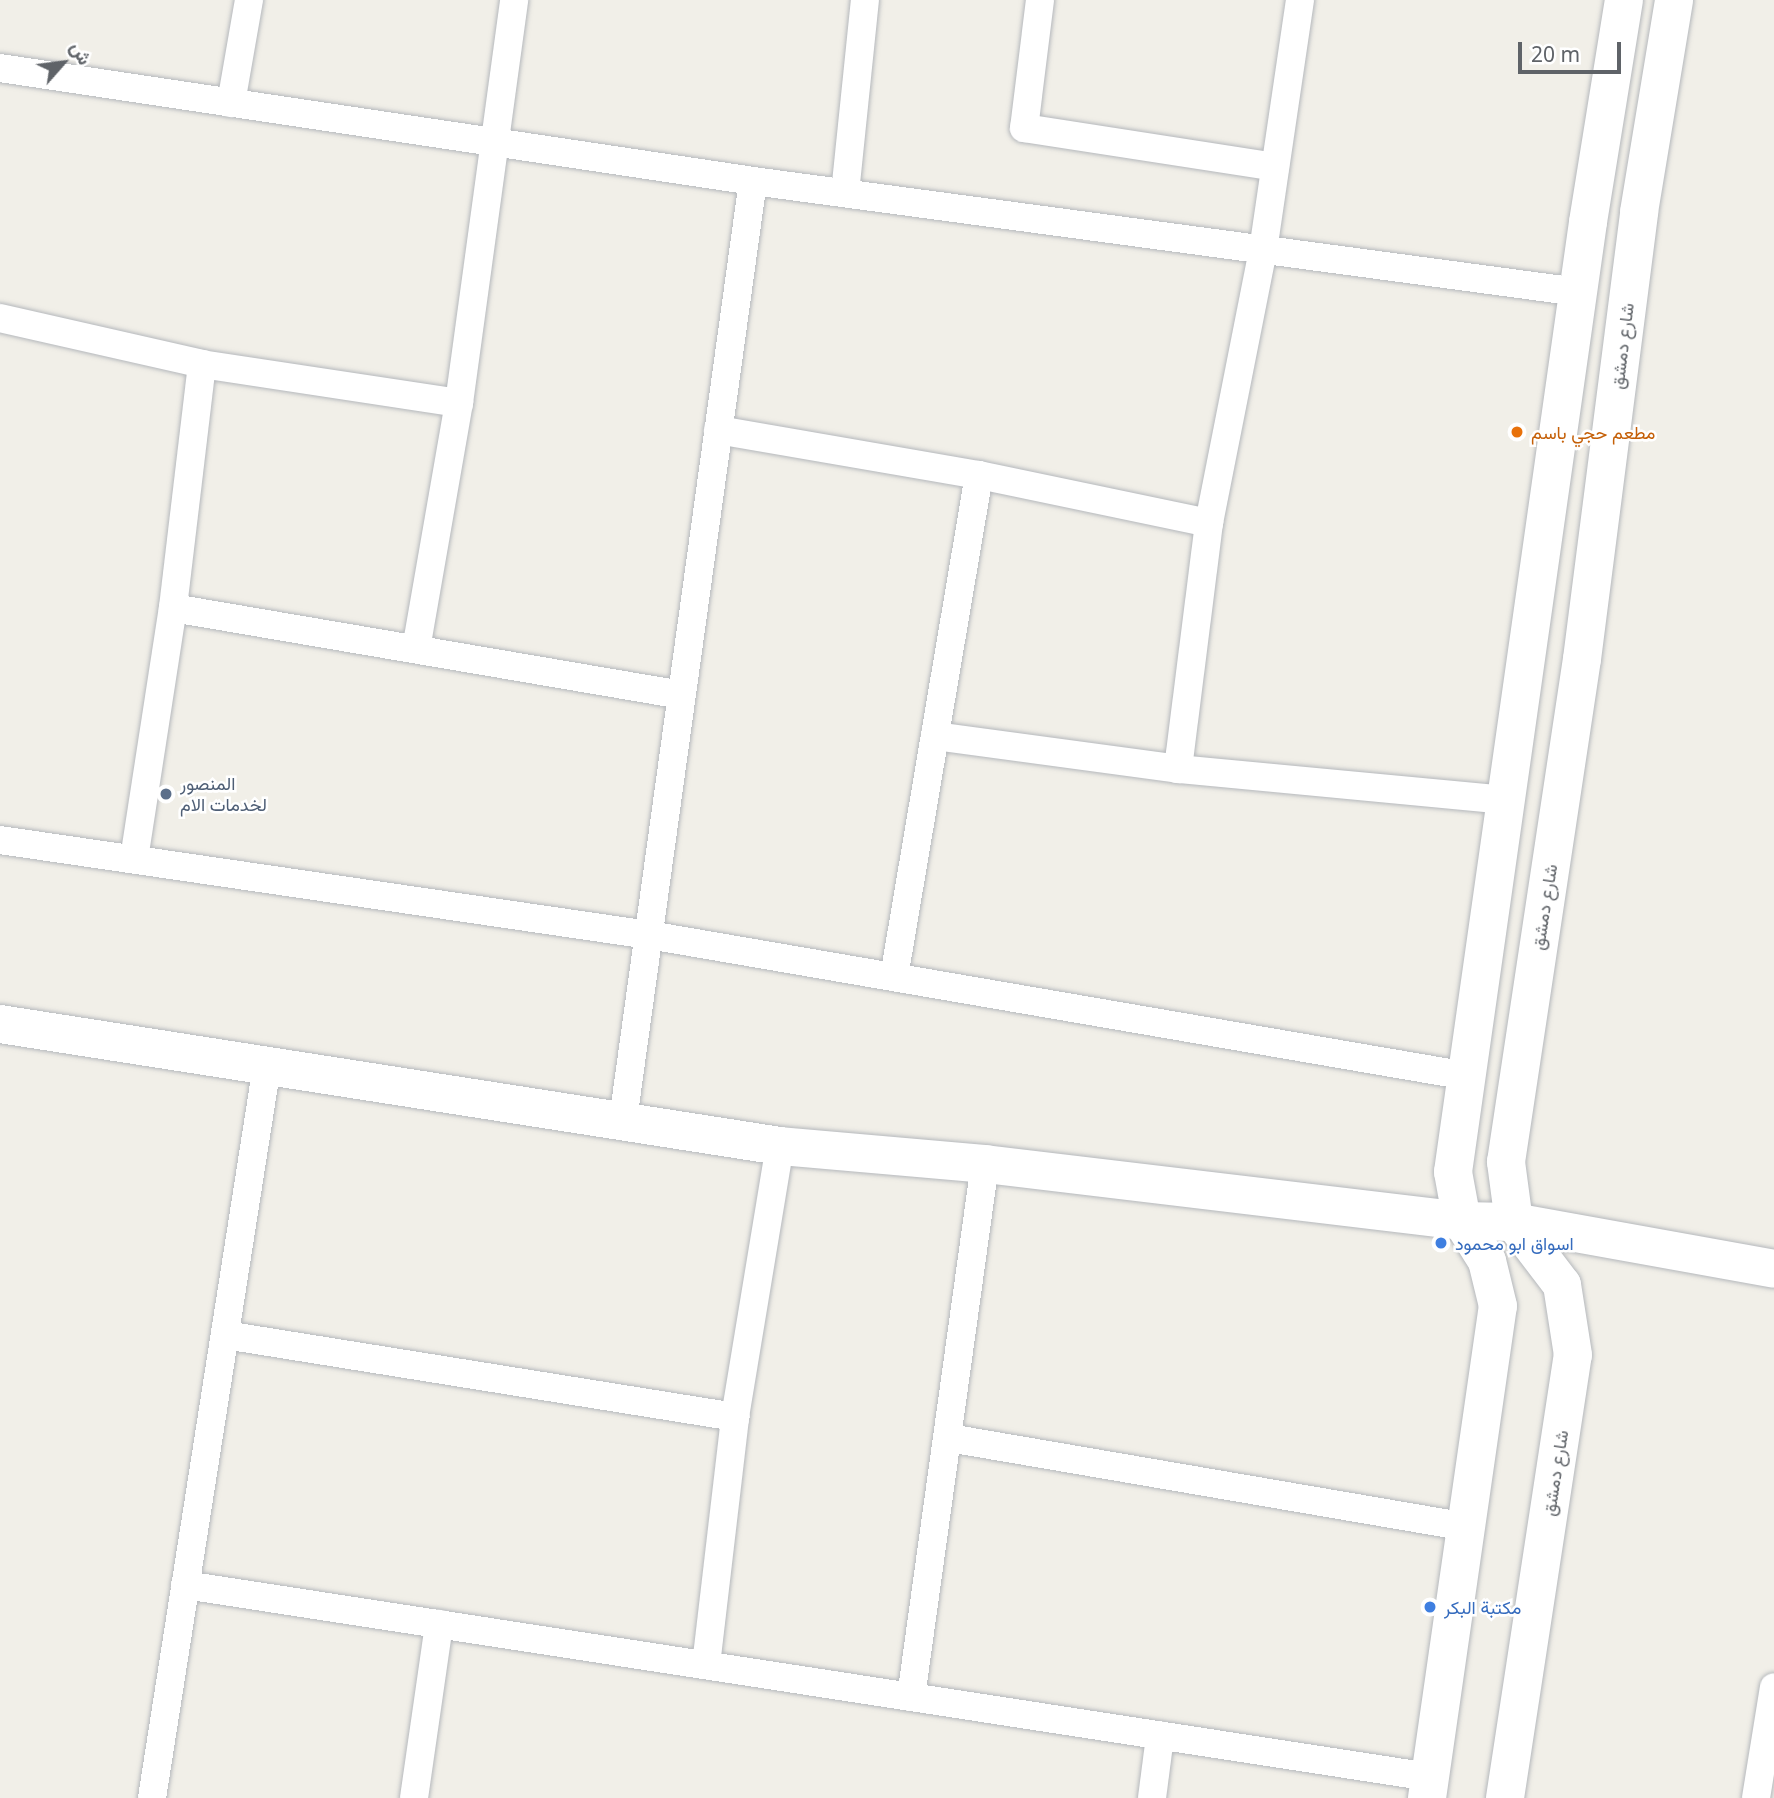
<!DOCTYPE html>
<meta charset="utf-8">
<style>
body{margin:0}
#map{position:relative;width:1774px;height:1798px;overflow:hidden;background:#f1efe8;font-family:"Noto Sans",Vazirmatn,sans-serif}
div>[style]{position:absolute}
.roads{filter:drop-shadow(0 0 2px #b5b8bc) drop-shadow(0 0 2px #b5b8bc)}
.street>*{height:28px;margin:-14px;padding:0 14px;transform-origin:14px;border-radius:14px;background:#fff}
.secondary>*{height:38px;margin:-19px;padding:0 19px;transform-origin:19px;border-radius:19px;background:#fff}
.dots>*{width:19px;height:19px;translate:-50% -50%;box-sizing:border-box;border:4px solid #fff;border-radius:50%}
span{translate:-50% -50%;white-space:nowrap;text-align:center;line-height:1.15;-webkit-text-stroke:5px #fff;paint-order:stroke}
.street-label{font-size:18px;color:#5f6368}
.food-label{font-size:18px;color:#c56008}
.left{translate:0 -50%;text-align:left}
.service-label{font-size:18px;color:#4e5e75}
.shop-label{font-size:18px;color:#366cbe}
.north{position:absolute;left:28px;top:28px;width:70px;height:70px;-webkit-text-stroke:5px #fff;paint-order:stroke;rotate:62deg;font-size:19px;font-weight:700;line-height:28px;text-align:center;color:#5f6368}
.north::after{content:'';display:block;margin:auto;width:24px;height:32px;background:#5f6368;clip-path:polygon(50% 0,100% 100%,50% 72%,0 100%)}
.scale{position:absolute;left:1518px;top:42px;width:103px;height:32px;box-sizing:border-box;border:4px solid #5f6368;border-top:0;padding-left:9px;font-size:21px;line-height:24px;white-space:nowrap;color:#5f6368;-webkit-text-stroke:5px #fff;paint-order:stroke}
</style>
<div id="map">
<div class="roads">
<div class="street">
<i style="left:1040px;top:0;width:129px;rotate:97.1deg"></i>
<i style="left:1024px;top:128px;width:254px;rotate:8.8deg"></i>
<i style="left:1300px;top:0;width:253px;rotate:98.4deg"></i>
<i style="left:1263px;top:250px;width:278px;rotate:101.2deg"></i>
<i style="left:1209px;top:523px;width:248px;rotate:97.2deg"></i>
<i style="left:1178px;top:769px;width:329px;rotate:5.4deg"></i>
<i style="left:0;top:68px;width:761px;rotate:8.53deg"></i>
<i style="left:753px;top:181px;width:832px;rotate:7.66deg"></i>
<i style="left:231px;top:103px;width:105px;rotate:-80.1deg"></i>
<i style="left:845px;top:193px;width:194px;rotate:-84.1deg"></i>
<i style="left:0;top:318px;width:207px;rotate:12.8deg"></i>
<i style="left:459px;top:403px;width:407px;rotate:-82.2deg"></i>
<i style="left:718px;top:430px;width:265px;rotate:9.8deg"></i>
<i style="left:979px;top:475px;width:509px;rotate:99.61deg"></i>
<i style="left:979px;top:475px;width:235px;rotate:11.8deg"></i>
<i style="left:416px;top:649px;width:250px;rotate:-80.1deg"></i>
<i style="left:459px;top:403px;width:260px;rotate:-171.4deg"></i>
<i style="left:202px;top:364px;width:246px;rotate:96.8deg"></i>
<i style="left:173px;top:608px;width:516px;rotate:9.7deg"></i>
<i style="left:935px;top:736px;width:245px;rotate:7.7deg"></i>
<i style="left:0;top:840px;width:656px;rotate:8.33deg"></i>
<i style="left:649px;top:935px;width:830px;rotate:9.78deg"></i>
<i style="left:134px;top:859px;width:254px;rotate:-81.2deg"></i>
<i style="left:623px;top:1120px;width:948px;rotate:-82.12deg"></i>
<i style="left:225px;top:1335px;width:517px;rotate:9.13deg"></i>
<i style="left:949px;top:1438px;width:526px;rotate:9.75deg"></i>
<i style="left:185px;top:1585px;width:1260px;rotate:8.77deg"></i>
<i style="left:706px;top:1665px;width:250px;rotate:-83.3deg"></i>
<i style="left:735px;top:1417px;width:275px;rotate:-80.6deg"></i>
<i style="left:911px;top:1697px;width:538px;rotate:-82.1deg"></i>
<i style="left:152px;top:1798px;width:742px;rotate:-81.08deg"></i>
<i style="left:414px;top:1798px;width:176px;rotate:-81.8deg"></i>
<i style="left:1152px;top:1798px;width:63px;rotate:-82.6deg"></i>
<i style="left:1756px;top:1798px;width:112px;rotate:-80.8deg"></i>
</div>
<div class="secondary">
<i style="left:0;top:1024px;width:789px;rotate:8.89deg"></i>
<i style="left:780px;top:1146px;width:206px;rotate:5deg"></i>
<i style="left:985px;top:1164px;width:480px;rotate:6.8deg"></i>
<i style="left:1462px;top:1221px;width:52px;rotate:1.1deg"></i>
<i style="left:1514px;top:1222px;width:264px;rotate:10.2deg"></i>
<i style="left:1427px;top:1798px;width:497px;rotate:-81.8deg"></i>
<i style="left:1498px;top:1306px;width:46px;rotate:-103.7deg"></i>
<i style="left:1487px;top:1261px;width:47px;rotate:-122deg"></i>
<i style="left:1462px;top:1221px;width:50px;rotate:-100.4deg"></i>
<i style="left:1453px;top:1172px;width:960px;rotate:-81.91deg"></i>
<i style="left:1588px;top:222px;width:225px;rotate:-80.8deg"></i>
<i style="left:1505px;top:1798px;width:448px;rotate:-81.3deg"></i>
<i style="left:1573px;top:1355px;width:71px;rotate:-98.9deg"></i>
<i style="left:1562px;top:1285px;width:79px;rotate:-127.3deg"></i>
<i style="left:1514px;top:1222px;width:61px;rotate:-97.6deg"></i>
<i style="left:1506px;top:1162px;width:509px;rotate:-81.41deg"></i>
<i style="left:1582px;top:659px;width:451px;rotate:-82.7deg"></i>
<i style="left:1639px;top:212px;width:215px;rotate:-80.6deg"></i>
</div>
</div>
<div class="dots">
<i style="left:1517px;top:432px;background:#e8710a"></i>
<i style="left:166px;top:794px;background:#5c6f8a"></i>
<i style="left:1441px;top:1243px;background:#3f7fe0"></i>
<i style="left:1430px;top:1607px;background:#3f7fe0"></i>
</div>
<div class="street-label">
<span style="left:1622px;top:346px;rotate:-83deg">شارع دمشق</span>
<span style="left:1544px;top:907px;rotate:-81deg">شارع دمشق</span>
<span style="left:1555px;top:1473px;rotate:-81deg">شارع دمشق</span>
</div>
<div class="food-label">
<span class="left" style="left:1531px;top:432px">مطعم حجي باسم</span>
</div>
<div class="service-label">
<span class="left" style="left:180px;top:794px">المنصور<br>لخدمات الام</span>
</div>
<div class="shop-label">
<span class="left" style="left:1455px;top:1243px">اسواق ابو محمود</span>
<span class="left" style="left:1444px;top:1607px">مكتبة البكر</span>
</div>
<div class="north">ش</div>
<div class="scale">20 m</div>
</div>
